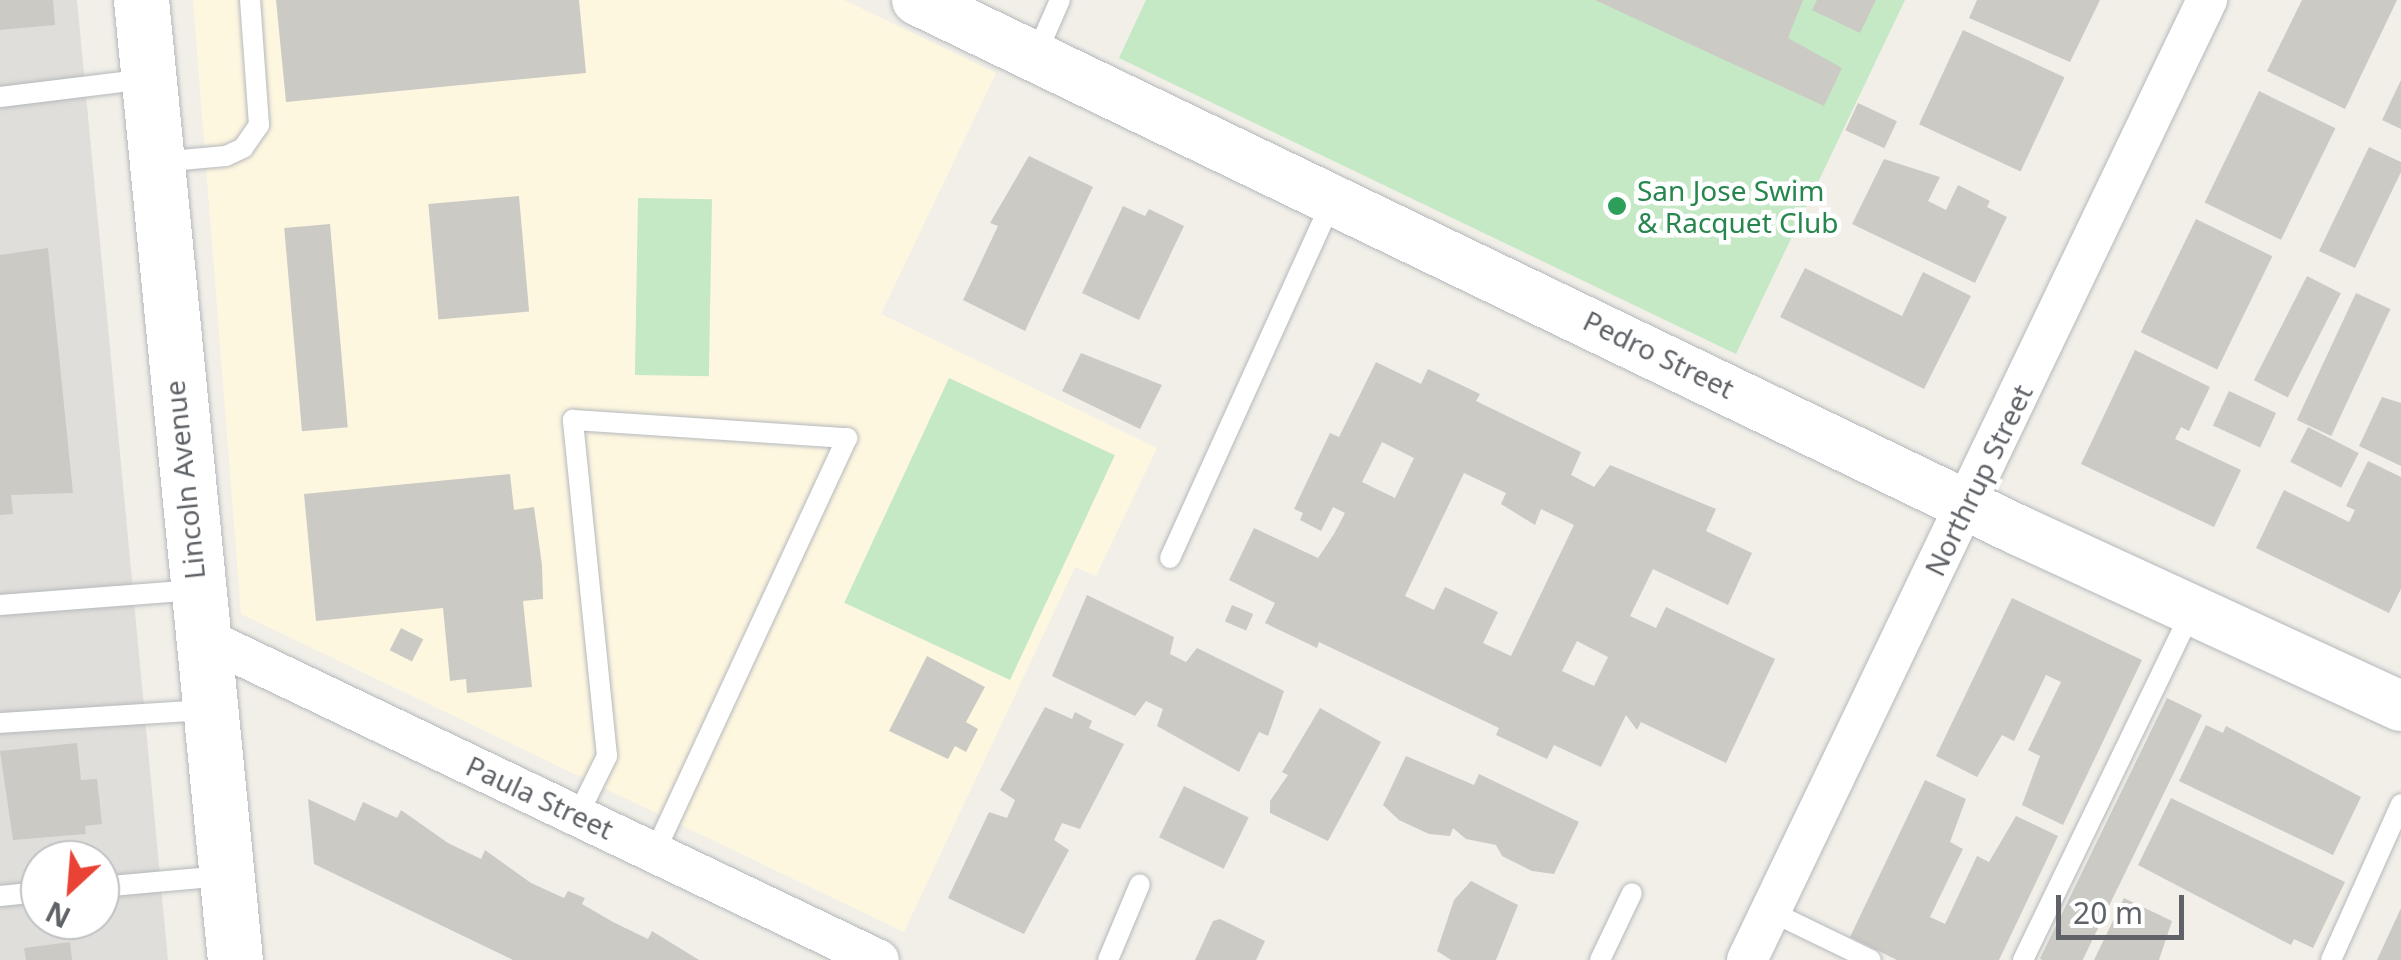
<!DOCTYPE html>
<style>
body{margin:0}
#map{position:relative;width:2401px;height:960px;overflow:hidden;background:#f1efe8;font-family:"Noto Sans",sans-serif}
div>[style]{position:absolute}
.commercial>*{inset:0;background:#fef7e0}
.industrial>*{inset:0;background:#e0deda}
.green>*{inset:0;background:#c5e8c5;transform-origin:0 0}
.building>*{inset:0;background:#cccac5;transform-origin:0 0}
.roads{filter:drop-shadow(0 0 2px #b5b8bc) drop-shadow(0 0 2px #b5b8bc)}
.service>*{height:20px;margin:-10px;padding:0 10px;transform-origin:10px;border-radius:10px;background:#fff}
.minor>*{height:40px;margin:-20px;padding:0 20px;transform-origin:20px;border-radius:20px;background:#fff}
.tertiary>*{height:50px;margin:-25px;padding:0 25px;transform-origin:25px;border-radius:25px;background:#fff}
.secondary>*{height:55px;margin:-27.5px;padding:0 27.5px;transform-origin:27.5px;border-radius:27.5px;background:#fff}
.dots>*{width:28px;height:28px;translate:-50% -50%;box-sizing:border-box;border:5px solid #fff;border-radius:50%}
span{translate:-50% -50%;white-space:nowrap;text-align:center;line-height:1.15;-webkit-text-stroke:9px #fff;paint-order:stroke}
.leisure-label{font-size:28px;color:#27864d}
.left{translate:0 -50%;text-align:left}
.street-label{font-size:28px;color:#5f6368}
.north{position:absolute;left:20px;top:840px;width:100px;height:100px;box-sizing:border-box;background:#fff;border:2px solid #bfc1c3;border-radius:50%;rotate:206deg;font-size:28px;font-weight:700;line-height:40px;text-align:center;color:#5f6368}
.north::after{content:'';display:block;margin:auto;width:35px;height:45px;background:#ea4335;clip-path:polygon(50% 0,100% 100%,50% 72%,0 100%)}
.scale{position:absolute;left:2056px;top:895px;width:128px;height:45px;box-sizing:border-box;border:5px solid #5f6368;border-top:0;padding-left:12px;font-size:30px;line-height:35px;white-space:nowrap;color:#5f6368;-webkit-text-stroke:8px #fff;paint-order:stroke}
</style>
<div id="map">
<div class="commercial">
<i style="clip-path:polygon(193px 0,844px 0,996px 73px,881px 314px,1157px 448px,1096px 576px,1075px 567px,904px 932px,241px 614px)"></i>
</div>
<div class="industrial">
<i style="clip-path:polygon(evenodd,0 0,77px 0,168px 960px,0 960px,0 0,40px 860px,100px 860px,100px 920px,40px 920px,40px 860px)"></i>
</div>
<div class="green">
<i style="clip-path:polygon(1146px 0,1905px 0,1736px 354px,1119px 58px)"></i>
<i style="left:638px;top:198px;width:74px;height:177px;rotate:1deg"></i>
<i style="left:949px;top:378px;width:183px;height:248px;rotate:25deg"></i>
</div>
<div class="building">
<i style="clip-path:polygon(0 0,53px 0,55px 25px,0 30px)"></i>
<i style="clip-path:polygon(276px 0,579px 0,586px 73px,286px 102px)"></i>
<i style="clip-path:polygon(1595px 0,1803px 0,1788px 38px,1842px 68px,1824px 106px)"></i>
<i style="clip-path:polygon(1817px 0,1876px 0,1860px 33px,1812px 10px)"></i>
<i style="clip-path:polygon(1977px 0,2100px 0,2070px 62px,1969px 18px)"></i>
<i style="clip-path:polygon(2302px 0,2397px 0,2345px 109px,2267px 71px)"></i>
<i style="left:1963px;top:30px;width:112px;height:104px;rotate:25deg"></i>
<i style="clip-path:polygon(2401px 80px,2401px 129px,2382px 120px)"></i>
<i style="left:2259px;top:91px;width:85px;height:124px;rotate:26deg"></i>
<i style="left:1858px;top:103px;width:43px;height:30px;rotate:25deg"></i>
<i style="clip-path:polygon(2369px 147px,2401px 162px,2401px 172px,2355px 268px,2319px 251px)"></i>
<i style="clip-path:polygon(1029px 156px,1093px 187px,1025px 331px,963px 300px,998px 226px,990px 223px)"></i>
<i style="clip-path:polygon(1884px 159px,1940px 177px,1928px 201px,1946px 210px,1958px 185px,1990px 201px,1987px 207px,2007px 217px,1975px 283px,1852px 224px)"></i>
<i style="left:519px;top:196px;width:116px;height:91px;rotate:85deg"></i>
<i style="clip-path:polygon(1123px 206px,1145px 216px,1149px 209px,1184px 226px,1139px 320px,1082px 293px)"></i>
<i style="left:2196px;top:219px;width:85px;height:126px;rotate:26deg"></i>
<i style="left:330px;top:224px;width:204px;height:46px;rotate:85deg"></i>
<i style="clip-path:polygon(48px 248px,73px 493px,11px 495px,13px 514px,0 515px,0 255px)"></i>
<i style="clip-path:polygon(1805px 268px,1902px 316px,1923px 272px,1971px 296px,1924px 389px,1780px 317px)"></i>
<i style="left:2307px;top:276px;width:38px;height:117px;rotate:27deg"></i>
<i style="left:2356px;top:293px;width:38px;height:140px;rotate:25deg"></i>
<i style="clip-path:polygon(2135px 350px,2210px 387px,2189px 431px,2181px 427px,2175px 439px,2241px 470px,2214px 527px,2081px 464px)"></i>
<i style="clip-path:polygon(1081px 353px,1162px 385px,1140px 429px,1062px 391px)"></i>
<i style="clip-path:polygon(evenodd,1376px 362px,1421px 384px,1428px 369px,1480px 394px,1476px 401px,1581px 452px,1571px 475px,1594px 487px,1610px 465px,1716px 509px,1706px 531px,1752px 553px,1728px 605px,1653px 569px,1630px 616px,1656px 628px,1666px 607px,1775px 659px,1726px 763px,1641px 722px,1637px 730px,1626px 715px,1601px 767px,1554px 745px,1547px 759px,1496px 735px,1499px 728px,1319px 642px,1317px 648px,1265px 623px,1275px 603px,1229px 580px,1254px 528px,1318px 558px,1334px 534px,1345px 513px,1333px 507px,1321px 531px,1300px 520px,1303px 513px,1294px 509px,1330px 433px,1339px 437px,1376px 362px,1382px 442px,1414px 458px,1395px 498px,1362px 482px,1382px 442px,1376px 362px,1464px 473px,1506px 493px,1501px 504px,1535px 525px,1541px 509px,1574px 525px,1511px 656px,1483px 643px,1498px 612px,1445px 587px,1434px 610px,1405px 596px,1464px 473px,1376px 362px,1577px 641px,1608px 657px,1594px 686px,1562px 671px,1577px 641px)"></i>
<i style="left:2229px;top:391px;width:52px;height:38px;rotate:25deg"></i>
<i style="clip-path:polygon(2382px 397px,2401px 403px,2401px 466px,2359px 446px)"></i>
<i style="left:2308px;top:427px;width:57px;height:39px;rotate:27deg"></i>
<i style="clip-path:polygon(2368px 461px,2401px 477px,2401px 589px,2389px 613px,2256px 548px,2284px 490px,2349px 522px,2355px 510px,2346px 506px)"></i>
<i style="clip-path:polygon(510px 474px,514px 510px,534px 507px,542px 565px,543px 599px,523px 601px,532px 687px,467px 693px,466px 679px,450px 681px,443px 608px,316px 621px,304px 494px)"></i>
<i style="clip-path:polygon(1087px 595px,1174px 637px,1170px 654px,1186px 662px,1197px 648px,1284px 691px,1268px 736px,1259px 732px,1239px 772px,1157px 726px,1163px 709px,1146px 701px,1135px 716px,1052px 676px)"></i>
<i style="clip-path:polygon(2012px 598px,2142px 660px,2063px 825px,2022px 805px,2040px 756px,2028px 750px,2061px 682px,2046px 675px,2014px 741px,2002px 735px,1977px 777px,1936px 756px)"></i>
<i style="left:1232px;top:605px;width:23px;height:18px;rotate:23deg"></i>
<i style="left:401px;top:628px;width:25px;height:25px;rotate:27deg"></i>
<i style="clip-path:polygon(927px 656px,985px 687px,966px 722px,978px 729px,966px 752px,955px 746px,948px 759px,889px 731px)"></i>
<i style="left:2167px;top:698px;width:39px;height:290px;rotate:26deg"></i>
<i style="clip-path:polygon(1045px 707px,1072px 719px,1075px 712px,1092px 721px,1089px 728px,1124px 744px,1080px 829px,1062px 823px,1054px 840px,1069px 850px,1024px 934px,948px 898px,989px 812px,1007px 818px,1015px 800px,1000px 790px)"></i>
<i style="clip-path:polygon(1320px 708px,1381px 742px,1328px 841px,1270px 813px,1270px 801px,1288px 775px,1282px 772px)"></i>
<i style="clip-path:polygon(2206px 725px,2223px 733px,2226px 726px,2361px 797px,2333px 855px,2179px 781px)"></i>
<i style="clip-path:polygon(77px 743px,81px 780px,97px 779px,102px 824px,85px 826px,86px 834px,13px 840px,0 751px)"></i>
<i style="clip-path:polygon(1406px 756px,1474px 785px,1479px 774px,1579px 822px,1554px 874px,1532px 871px,1502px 856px,1496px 845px,1466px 839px,1453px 828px,1450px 836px,1429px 834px,1399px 820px,1383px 805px)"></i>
<i style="clip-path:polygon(1925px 780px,1966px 799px,1950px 842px,1963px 849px,1930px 917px,1945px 924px,1977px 856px,1989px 862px,2016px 816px,2058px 836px,1999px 960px,1897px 960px,1850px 937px)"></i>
<i style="left:1184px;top:786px;width:72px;height:57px;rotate:26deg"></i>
<i style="clip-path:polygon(2171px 798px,2345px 882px,2313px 948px,2294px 939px,2291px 945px,2138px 865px)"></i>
<i style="clip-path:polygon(308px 799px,355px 821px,363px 802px,397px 818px,401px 810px,448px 843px,481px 859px,485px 850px,531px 883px,564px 898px,568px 891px,585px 898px,582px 904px,613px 922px,648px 939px,652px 931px,699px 960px,513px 960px,314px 864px)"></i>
<i style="clip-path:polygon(1471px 881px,1518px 905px,1496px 960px,1451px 960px,1437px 951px,1454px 900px)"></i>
<i style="clip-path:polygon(2124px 898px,2172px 921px,2159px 960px,2094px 960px)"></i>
<i style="clip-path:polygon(2401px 908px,2401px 960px,2377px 960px)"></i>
<i style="clip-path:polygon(1220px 919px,1265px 941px,1256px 960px,1195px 960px,1213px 921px)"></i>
<i style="clip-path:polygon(70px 942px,72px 960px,26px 960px,24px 948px)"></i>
</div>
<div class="roads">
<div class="service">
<i style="left:1035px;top:57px;width:62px;rotate:-66.3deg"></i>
<i style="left:0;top:97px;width:147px;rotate:-7deg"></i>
<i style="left:159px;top:162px;width:67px;rotate:-5.1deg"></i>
<i style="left:226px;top:156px;width:19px;rotate:-25deg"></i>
<i style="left:243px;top:148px;width:28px;rotate:-55deg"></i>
<i style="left:259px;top:125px;width:125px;rotate:-94.1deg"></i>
<i style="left:1170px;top:558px;width:395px;rotate:-65.6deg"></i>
<i style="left:0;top:605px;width:196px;rotate:-4.4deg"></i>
<i style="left:0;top:723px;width:208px;rotate:-3.6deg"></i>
<i style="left:578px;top:815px;width:66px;rotate:-63.8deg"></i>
<i style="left:607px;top:756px;width:338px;rotate:-95.8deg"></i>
<i style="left:573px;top:420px;width:275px;rotate:3.8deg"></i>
<i style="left:847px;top:438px;width:455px;rotate:114.9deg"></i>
<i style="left:100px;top:887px;width:123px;rotate:-5.1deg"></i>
<i style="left:0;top:896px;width:40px;rotate:-5.7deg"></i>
<i style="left:1770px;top:911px;width:112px;rotate:25.9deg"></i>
<i style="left:1108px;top:960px;width:82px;rotate:-67.2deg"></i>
<i style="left:1600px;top:960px;width:74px;rotate:-64.5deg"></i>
<i style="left:2023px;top:960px;width:386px;rotate:-64.2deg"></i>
<i style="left:2331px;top:960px;width:171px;rotate:-65.8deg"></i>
</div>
<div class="minor">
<i style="left:200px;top:636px;width:752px;rotate:25.51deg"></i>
<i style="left:1747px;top:960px;width:1065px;rotate:-64.4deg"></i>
</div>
<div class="tertiary">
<i style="left:917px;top:0;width:1224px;rotate:25.71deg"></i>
<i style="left:2020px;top:531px;width:419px;rotate:24.7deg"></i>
</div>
<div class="secondary">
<i style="left:141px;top:0;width:965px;rotate:84.41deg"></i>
</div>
</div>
<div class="dots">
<i style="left:1617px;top:206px;background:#2e9e5b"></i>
</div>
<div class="leisure-label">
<span class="left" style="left:1637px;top:206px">San Jose Swim<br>&amp; Racquet Club</span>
</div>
<div class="street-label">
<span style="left:1659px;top:354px;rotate:26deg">Pedro Street</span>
<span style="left:184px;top:480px;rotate:-96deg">Lincoln Avenue</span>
<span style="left:1978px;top:480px;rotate:-64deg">Northrup Street</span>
<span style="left:540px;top:797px;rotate:25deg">Paula Street</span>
</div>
<div class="north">N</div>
<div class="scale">20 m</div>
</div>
